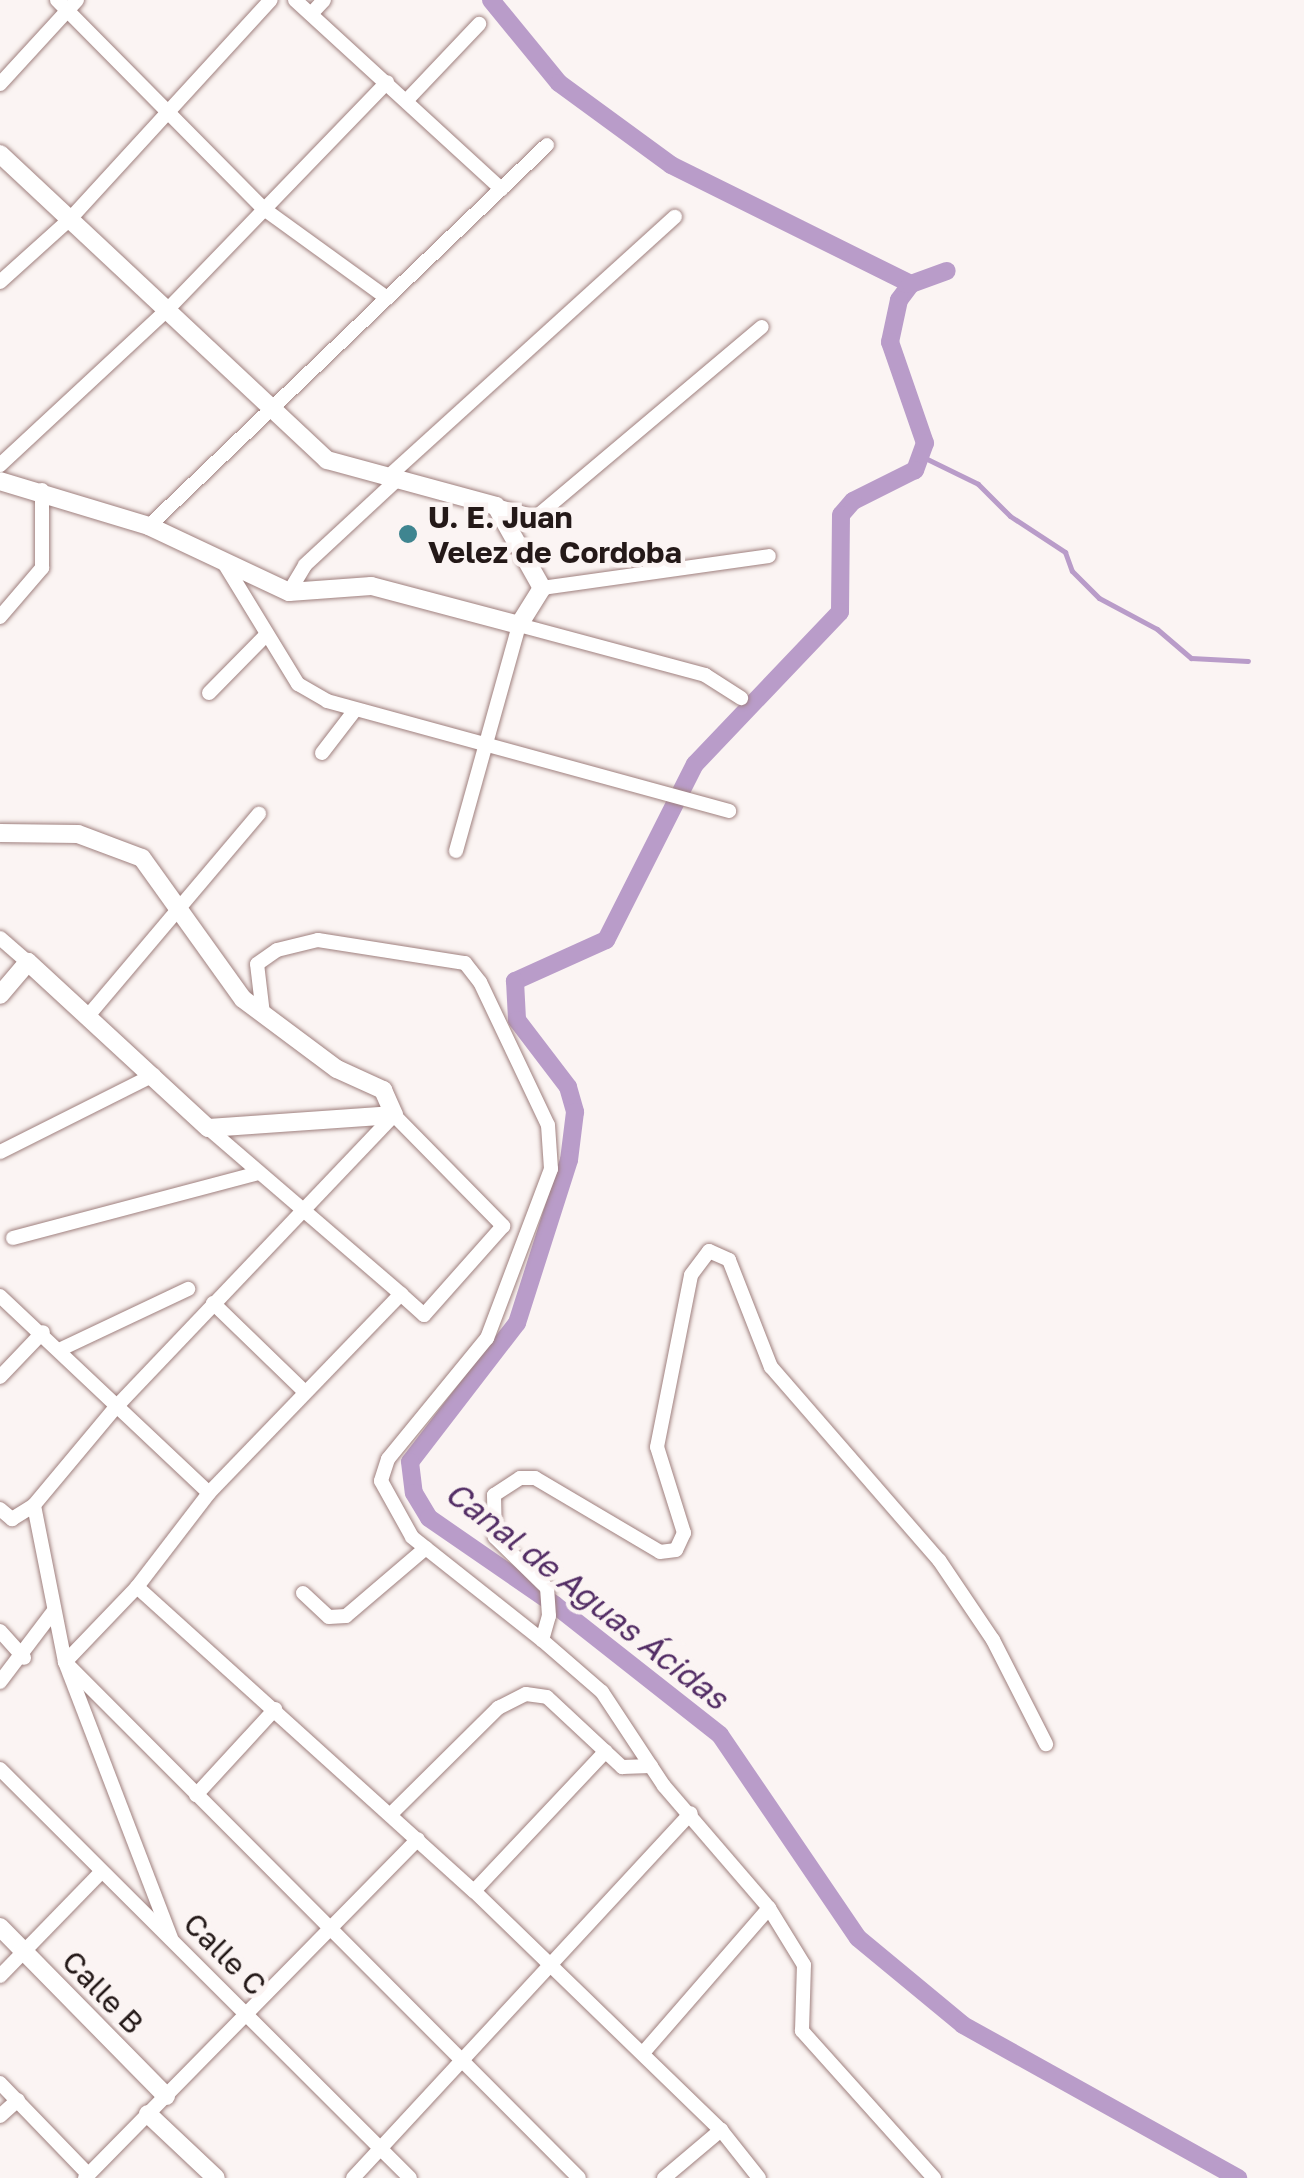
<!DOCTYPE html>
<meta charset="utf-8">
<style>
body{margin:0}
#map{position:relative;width:1304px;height:2178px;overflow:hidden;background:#fbf4f3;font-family:"Golos Text",sans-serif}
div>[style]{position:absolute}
.stream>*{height:5px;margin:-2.5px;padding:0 2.5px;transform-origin:2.5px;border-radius:2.5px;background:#b99cc9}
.canal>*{height:18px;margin:-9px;padding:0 9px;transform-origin:9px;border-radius:9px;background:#b99cc9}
.roads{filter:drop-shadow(0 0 2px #9f807e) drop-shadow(0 0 2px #9f807e)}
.minor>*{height:14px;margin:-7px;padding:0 7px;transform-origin:7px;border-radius:7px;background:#fff}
.tertiary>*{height:18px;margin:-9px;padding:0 9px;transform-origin:9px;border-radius:9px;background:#fff}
.dots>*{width:28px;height:28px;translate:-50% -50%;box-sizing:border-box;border:5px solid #fbf4f3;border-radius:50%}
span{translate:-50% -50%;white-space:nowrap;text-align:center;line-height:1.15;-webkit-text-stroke:9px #fbf4f3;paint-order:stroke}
.poi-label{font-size:30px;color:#241918;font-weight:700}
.left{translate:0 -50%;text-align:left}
.street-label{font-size:30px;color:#241918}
.water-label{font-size:32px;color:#532d65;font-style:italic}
</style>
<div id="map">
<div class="stream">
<i style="left:923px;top:457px;width:61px;rotate:26.1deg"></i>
<i style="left:978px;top:484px;width:45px;rotate:45deg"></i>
<i style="left:1010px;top:516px;width:66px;rotate:33.2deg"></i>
<i style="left:1065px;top:552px;width:20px;rotate:70deg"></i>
<i style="left:1072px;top:571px;width:38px;rotate:45deg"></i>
<i style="left:1099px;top:598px;width:66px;rotate:28.1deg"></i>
<i style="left:1157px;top:629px;width:45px;rotate:40.5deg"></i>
<i style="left:1191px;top:658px;width:57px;rotate:3deg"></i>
</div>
<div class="canal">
<i style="left:491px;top:0;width:107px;rotate:50.7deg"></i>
<i style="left:559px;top:83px;width:139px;rotate:36.2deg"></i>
<i style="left:671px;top:165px;width:268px;rotate:26.4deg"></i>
<i style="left:911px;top:284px;width:20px;rotate:127deg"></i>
<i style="left:899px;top:300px;width:43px;rotate:102.1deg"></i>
<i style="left:890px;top:342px;width:107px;rotate:70.9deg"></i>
<i style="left:925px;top:443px;width:29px;rotate:110deg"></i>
<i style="left:915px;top:470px;width:69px;rotate:153.4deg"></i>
<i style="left:853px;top:501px;width:18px;rotate:131deg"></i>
<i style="left:841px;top:515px;width:97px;rotate:90.6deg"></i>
<i style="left:840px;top:612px;width:210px;rotate:133.6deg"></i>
<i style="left:695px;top:764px;width:197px;rotate:116.8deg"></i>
<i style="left:606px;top:940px;width:100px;rotate:155.7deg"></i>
<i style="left:515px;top:981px;width:39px;rotate:87deg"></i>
<i style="left:517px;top:1020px;width:84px;rotate:52.7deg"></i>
<i style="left:568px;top:1087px;width:26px;rotate:74deg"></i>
<i style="left:575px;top:1112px;width:48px;rotate:97.1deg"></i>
<i style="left:569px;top:1160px;width:171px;rotate:107.7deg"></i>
<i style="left:517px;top:1323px;width:175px;rotate:127.6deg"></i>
<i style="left:410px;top:1462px;width:31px;rotate:83deg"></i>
<i style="left:414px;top:1493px;width:29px;rotate:59deg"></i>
<i style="left:429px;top:1518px;width:153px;rotate:34.6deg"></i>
<i style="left:555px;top:1605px;width:210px;rotate:38.2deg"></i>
<i style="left:720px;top:1735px;width:245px;rotate:55.8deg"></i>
<i style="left:858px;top:1938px;width:136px;rotate:39.6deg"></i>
<i style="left:963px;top:2025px;width:315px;rotate:29.1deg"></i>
<i style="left:911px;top:284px;width:38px;rotate:-20deg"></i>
</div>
<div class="roads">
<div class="minor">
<i style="left:57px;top:0;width:294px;rotate:45.3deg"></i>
<i style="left:264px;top:209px;width:152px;rotate:35.9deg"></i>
<i style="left:295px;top:0;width:280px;rotate:42.5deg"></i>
<i style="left:311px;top:14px;width:19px;rotate:-47deg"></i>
<i style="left:0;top:84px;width:114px;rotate:-47.5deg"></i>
<i style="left:407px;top:100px;width:105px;rotate:-46.5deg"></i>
<i style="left:0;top:282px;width:94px;rotate:-42deg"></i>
<i style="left:70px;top:219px;width:297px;rotate:-47.5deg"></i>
<i style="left:0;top:465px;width:231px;rotate:-42.9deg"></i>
<i style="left:169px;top:308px;width:314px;rotate:-46deg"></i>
<i style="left:389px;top:476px;width:386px;rotate:-42.2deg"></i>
<i style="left:496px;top:506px;width:41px;rotate:15.4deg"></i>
<i style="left:536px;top:517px;width:295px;rotate:-40.1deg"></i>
<i style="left:149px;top:526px;width:551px;rotate:-43.75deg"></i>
<i style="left:224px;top:563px;width:142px;rotate:58.6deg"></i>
<i style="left:298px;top:684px;width:34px;rotate:30deg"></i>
<i style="left:327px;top:701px;width:417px;rotate:15.3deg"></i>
<i style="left:542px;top:588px;width:229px;rotate:-8deg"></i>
<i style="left:289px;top:592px;width:31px;rotate:-59deg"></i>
<i style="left:305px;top:565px;width:127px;rotate:-42.8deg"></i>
<i style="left:0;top:617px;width:65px;rotate:-49.4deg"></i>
<i style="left:42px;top:568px;width:78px;rotate:-90deg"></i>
<i style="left:209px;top:693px;width:78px;rotate:-45.5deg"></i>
<i style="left:322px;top:753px;width:54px;rotate:-52.5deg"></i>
<i style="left:456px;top:851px;width:235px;rotate:-74.4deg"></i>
<i style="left:519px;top:625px;width:193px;rotate:15deg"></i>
<i style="left:705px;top:675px;width:43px;rotate:32.6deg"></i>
<i style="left:0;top:938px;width:37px;rotate:41deg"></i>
<i style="left:263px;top:1014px;width:50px;rotate:-96.8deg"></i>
<i style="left:257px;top:964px;width:24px;rotate:-35deg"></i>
<i style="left:277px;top:950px;width:42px;rotate:-13.7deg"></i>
<i style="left:318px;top:940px;width:149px;rotate:8.9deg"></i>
<i style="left:465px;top:963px;width:24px;rotate:52deg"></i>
<i style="left:480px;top:982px;width:158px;rotate:64.6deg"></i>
<i style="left:548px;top:1125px;width:44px;rotate:86.1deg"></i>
<i style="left:551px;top:1169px;width:181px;rotate:110.7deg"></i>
<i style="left:487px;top:1338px;width:156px;rotate:129.3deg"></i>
<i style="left:388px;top:1459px;width:23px;rotate:108deg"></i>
<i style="left:381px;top:1481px;width:64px;rotate:61deg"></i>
<i style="left:412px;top:1537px;width:166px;rotate:38.4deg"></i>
<i style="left:88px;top:1016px;width:265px;rotate:-49.8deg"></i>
<i style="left:208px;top:1128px;width:255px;rotate:40.7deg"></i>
<i style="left:0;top:1152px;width:172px;rotate:-26.6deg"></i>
<i style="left:13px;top:1238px;width:251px;rotate:-14.8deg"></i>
<i style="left:0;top:1296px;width:287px;rotate:43.3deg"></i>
<i style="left:213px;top:1303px;width:128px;rotate:44.1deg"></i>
<i style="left:59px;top:1350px;width:143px;rotate:-25.3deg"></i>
<i style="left:0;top:1377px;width:62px;rotate:-46.3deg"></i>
<i style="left:0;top:1509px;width:16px;rotate:40deg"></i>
<i style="left:12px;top:1519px;width:26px;rotate:-32deg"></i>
<i style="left:137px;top:1587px;width:104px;rotate:133.8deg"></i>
<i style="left:65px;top:1662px;width:728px;rotate:45.11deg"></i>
<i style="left:303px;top:1593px;width:35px;rotate:43deg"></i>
<i style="left:329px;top:1617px;width:17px;rotate:-3deg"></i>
<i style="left:346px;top:1616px;width:105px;rotate:-40.4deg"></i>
<i style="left:0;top:1631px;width:36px;rotate:48deg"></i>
<i style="left:0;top:1682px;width:88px;rotate:-52.9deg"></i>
<i style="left:0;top:1769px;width:579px;rotate:44.93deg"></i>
<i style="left:196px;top:1795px;width:117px;rotate:-47.4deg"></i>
<i style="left:391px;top:1814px;width:151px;rotate:-44.7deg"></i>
<i style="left:498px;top:1708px;width:31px;rotate:-27deg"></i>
<i style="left:526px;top:1694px;width:21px;rotate:8deg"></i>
<i style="left:547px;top:1697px;width:103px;rotate:43deg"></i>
<i style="left:622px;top:1767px;width:29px;rotate:-2deg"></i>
<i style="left:474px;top:1891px;width:192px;rotate:-46.7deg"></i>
<i style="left:171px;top:1938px;width:296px;rotate:-111deg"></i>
<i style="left:65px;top:1662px;width:160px;rotate:-101.2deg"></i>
<i style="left:34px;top:1505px;width:126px;rotate:-50.1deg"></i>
<i style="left:115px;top:1408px;width:405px;rotate:-46.4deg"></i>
<i style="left:394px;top:1115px;width:156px;rotate:45.5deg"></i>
<i style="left:503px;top:1226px;width:119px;rotate:131.6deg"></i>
<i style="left:424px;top:1315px;width:31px;rotate:-138deg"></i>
<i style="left:401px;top:1294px;width:277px;rotate:134deg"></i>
<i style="left:209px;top:1493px;width:118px;rotate:127.5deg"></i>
<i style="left:137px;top:1587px;width:454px;rotate:42.1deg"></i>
<i style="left:474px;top:1891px;width:344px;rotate:44.1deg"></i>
<i style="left:721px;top:2130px;width:61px;rotate:51.6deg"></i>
<i style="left:0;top:1976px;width:145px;rotate:-45.8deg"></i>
<i style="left:643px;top:2053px;width:192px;rotate:-49deg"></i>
<i style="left:0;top:2083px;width:127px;rotate:46deg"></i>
<i style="left:0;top:2116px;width:24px;rotate:-42deg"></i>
<i style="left:85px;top:2178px;width:475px;rotate:-45.5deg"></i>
<i style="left:353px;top:2178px;width:497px;rotate:-47.2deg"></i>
<i style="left:664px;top:2178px;width:75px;rotate:-40.1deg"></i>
<i style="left:934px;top:2178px;width:198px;rotate:-131.9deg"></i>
<i style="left:802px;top:2031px;width:66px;rotate:-88.3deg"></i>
<i style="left:804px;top:1965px;width:67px;rotate:-121.6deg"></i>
<i style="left:769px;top:1908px;width:161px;rotate:-130.7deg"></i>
<i style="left:664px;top:1786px;width:113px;rotate:-123.4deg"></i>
<i style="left:602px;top:1692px;width:79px;rotate:-139.1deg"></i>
<i style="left:542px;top:1640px;width:25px;rotate:-74deg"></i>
<i style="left:549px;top:1616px;width:28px;rotate:-94deg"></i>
<i style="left:547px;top:1588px;width:73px;rotate:-135.6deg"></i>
<i style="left:495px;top:1537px;width:42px;rotate:-91.4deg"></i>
<i style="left:494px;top:1495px;width:31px;rotate:-33deg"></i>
<i style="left:520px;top:1478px;width:15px"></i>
<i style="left:535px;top:1478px;width:145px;rotate:30.6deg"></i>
<i style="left:660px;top:1552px;width:16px;rotate:-7deg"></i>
<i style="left:676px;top:1550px;width:19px;rotate:-65deg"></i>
<i style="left:684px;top:1533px;width:90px;rotate:-107.4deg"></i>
<i style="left:657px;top:1447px;width:175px;rotate:-78.8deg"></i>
<i style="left:691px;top:1275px;width:30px;rotate:-53deg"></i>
<i style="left:709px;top:1251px;width:22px;rotate:24deg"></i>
<i style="left:729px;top:1260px;width:115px;rotate:68.6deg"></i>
<i style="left:771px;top:1367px;width:256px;rotate:49deg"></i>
<i style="left:939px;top:1560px;width:97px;rotate:56deg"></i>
<i style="left:993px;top:1640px;width:117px;rotate:63deg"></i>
</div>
<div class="tertiary">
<i style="left:0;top:154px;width:448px;rotate:43.1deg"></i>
<i style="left:327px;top:460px;width:175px;rotate:15.2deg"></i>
<i style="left:496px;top:506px;width:94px;rotate:60.7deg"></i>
<i style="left:542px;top:588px;width:44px;rotate:121.9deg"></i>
<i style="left:519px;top:625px;width:153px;rotate:-165.2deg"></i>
<i style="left:371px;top:586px;width:82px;rotate:175.8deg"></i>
<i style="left:289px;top:592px;width:155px;rotate:-154.8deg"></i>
<i style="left:149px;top:526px;width:156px;rotate:-163.2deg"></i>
<i style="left:0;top:833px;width:78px;rotate:0.7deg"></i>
<i style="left:78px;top:834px;width:68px;rotate:20.6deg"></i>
<i style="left:142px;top:858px;width:173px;rotate:54.4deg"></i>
<i style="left:243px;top:999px;width:117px;rotate:36.7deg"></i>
<i style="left:337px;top:1069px;width:51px;rotate:24.5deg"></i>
<i style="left:383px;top:1090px;width:27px;rotate:66deg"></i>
<i style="left:394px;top:1115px;width:186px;rotate:176deg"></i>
<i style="left:208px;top:1128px;width:245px;rotate:-137.3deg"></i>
<i style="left:28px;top:962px;width:43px;rotate:130.3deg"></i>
<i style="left:0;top:1927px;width:237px;rotate:45.5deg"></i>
<i style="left:148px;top:2114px;width:93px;rotate:43.3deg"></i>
</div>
</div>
<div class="dots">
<i style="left:408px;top:534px;background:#3f8590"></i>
</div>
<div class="poi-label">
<span class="left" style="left:428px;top:534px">U. E. Juan<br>Velez de Cordoba</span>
</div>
<div class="street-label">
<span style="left:225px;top:1954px;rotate:45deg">Calle C</span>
<span style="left:103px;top:1992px;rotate:46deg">Calle B</span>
</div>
<div class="water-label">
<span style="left:587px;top:1595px;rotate:38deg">Canal de Aguas Ácidas</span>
</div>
</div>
